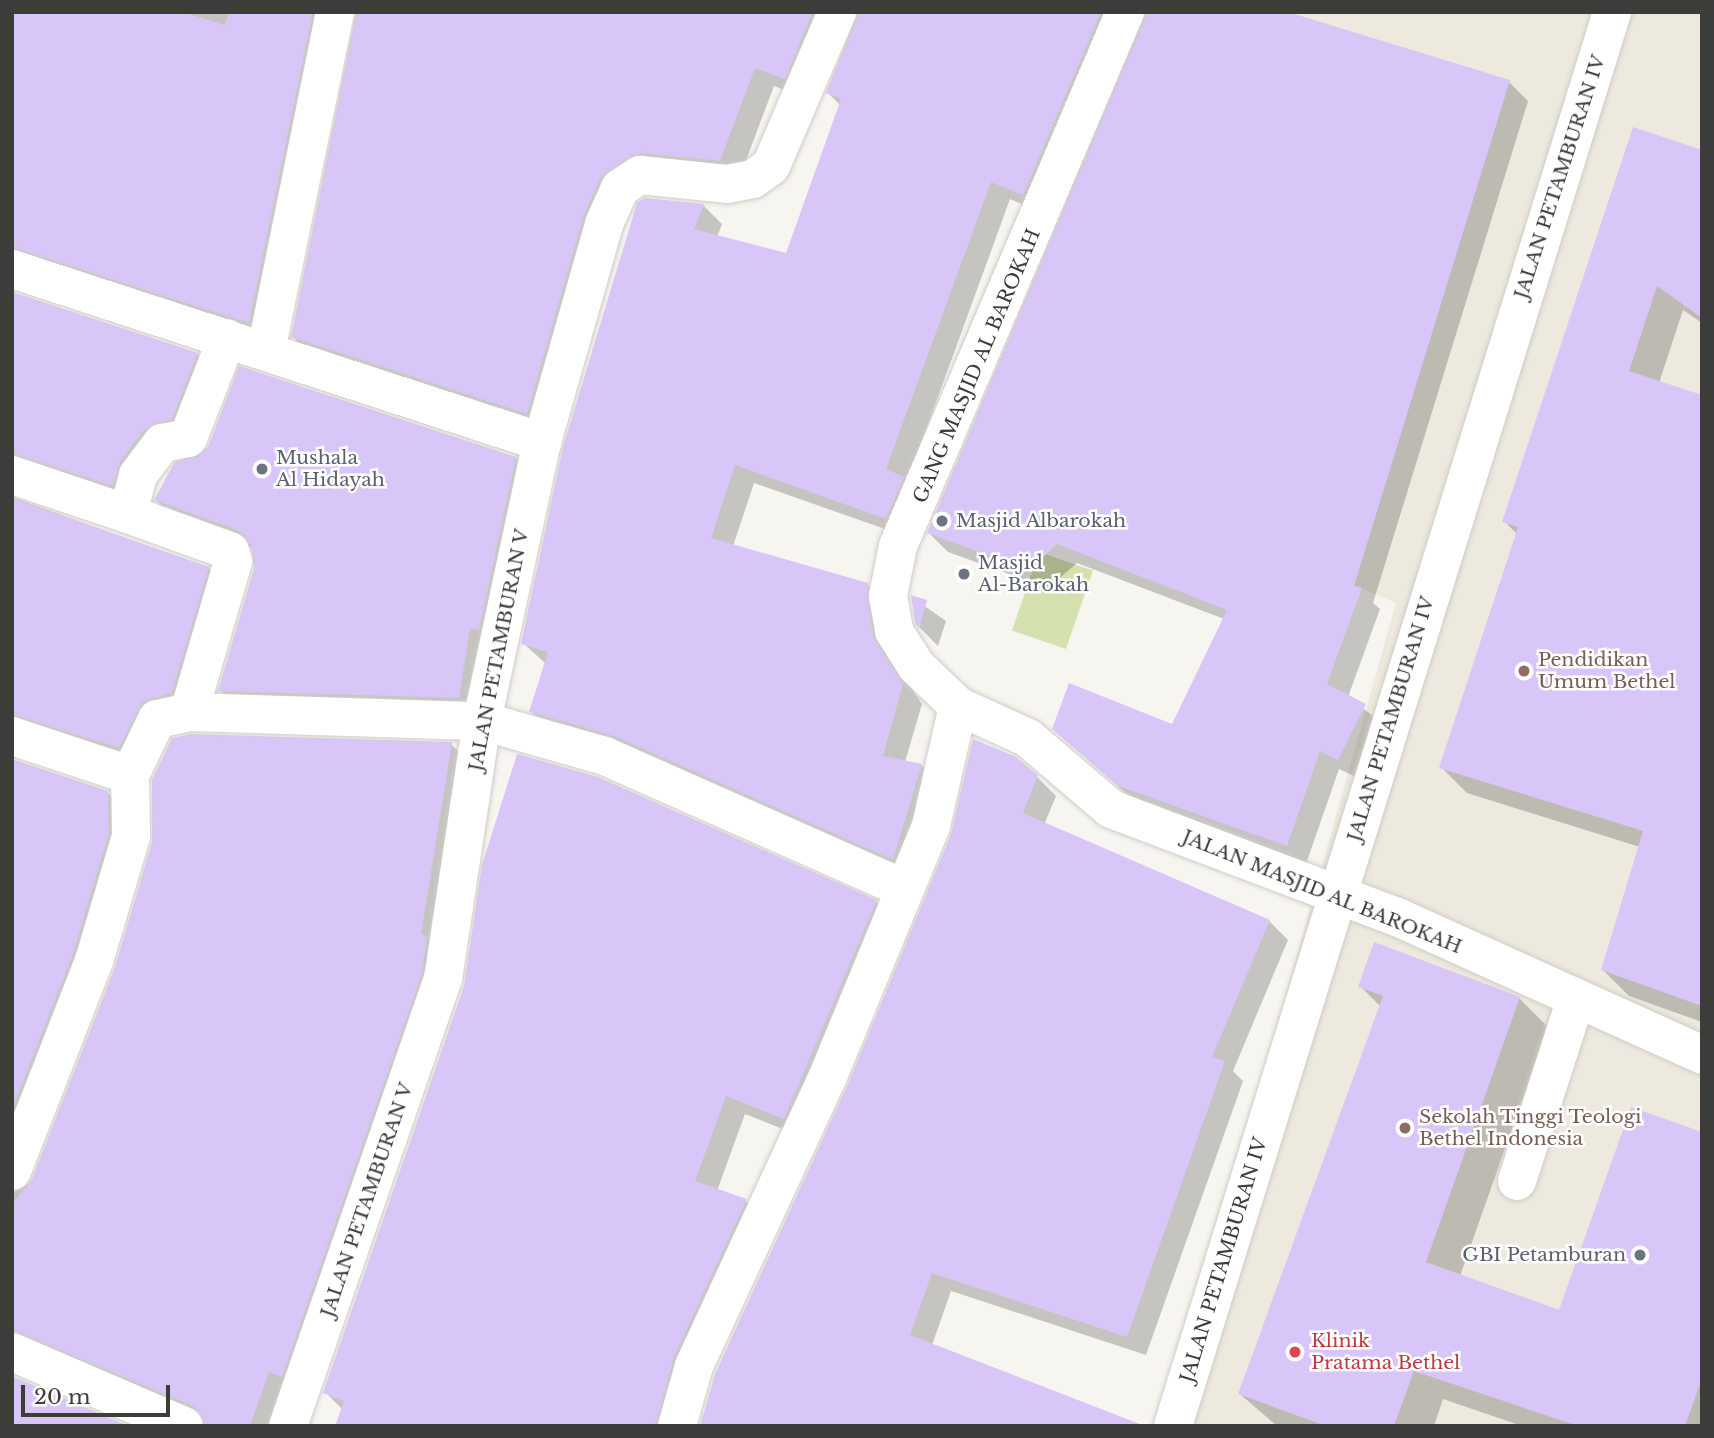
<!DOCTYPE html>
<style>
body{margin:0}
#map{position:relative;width:1714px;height:1438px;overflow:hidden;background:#f7f5f0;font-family:"Libre Baskerville",serif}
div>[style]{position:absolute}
.built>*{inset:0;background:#ede9de}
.green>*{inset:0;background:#d4e0ae;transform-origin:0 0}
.shadow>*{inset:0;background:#0003}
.building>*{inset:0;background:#d9c6f8}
.roads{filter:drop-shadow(0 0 2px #ceccc7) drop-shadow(0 0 2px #ceccc7)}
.street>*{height:38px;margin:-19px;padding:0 19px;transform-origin:19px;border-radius:19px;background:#fff}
.dots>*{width:19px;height:19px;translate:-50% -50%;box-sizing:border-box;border:4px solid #fff;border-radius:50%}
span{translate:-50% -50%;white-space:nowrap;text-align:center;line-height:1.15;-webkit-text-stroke:5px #fff;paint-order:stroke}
.street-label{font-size:19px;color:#3c3c3a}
.worship-label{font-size:19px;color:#5b616d}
.left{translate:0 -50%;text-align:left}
.right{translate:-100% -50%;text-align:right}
.education-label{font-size:19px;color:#785e54}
.health-label{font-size:19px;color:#be3a42}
.frame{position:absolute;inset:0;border:14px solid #3c3c3a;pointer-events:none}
.scale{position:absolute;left:21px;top:1385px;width:149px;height:32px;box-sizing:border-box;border:4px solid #3c3c3a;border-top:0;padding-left:9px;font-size:21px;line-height:24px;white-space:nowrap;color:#3c3c3a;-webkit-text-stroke:5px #fff;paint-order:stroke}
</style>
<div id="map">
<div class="built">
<i style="clip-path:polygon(1266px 12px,1702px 12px,1702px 1426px,1164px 1426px,1396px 603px,1104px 478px)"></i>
</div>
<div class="green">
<i style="left:1039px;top:552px;width:57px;height:83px;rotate:19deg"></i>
</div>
<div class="shadow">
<i style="clip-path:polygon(12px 12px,345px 12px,268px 341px,12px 278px)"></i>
<i style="clip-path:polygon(358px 12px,849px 12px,804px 97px,774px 86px,739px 179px,619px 197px,546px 432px,312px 356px,293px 337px)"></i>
<i style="clip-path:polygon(858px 12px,1137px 12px,1043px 213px,1010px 199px,907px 482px,905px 536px,754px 483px,733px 546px,867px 584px,887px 604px,891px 656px,922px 704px,905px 762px,922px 766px,941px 785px,912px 878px,550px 730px,531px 711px,546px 664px,523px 643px,703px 205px,722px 224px,717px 237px,787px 255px,840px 105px,828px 93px)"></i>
<i style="clip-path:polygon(1509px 82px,1528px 101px,1373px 603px,1380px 609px,1348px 697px,1384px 724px,1358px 778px,1339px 769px,1306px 864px,1139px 805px,1054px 729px,1172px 726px,1224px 619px,1077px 563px,1048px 588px,948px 552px,929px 533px)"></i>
<i style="clip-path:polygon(1702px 153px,1702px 323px,1683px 310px,1659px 383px,1702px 397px,1702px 1022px,1629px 996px,1603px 970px,1640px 847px,1467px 793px,1441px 767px,1517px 534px,1504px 521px)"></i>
<i style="clip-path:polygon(12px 294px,197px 354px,216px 373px,132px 504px,12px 485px)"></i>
<i style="clip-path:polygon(516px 458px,536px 478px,479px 718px,240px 710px,220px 690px,256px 568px,253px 548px,176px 520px,156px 500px)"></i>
<i style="clip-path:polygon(12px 497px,208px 568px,227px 587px,190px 712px,138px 766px,12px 745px)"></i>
<i style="clip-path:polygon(913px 598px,946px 621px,938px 646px,920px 628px)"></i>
<i style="clip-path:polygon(451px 744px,470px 763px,440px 951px,276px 1426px,207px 1426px,12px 1361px,12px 1193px,34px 1180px)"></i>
<i style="clip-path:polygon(12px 761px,107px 792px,127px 812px,12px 1177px)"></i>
<i style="clip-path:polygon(1036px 776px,1056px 796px,1044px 825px,1269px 921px,1288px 940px,1233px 1071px,1243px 1081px,1146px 1355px,951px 1291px,932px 1345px,1140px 1426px,702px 1426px)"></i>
<i style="clip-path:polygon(876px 902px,895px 921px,803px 1137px,745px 1114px,717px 1191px,746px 1201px,765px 1220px,678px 1426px,336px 1426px,343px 1410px,325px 1392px)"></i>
<i style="clip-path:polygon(1360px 986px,1519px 998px,1548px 1027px,1460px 1276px,1560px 1312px,1702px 1134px,1702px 1426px,1522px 1426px,1443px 1399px,1434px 1426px,1277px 1426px,1240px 1394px,1381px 1007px)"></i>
</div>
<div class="building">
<i style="clip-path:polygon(12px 12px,182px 12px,225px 25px,229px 12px,313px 12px,249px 323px,12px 248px)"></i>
<i style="clip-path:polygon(356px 12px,813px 12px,785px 79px,755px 68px,720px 161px,641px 153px,600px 178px,583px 218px,527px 414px,291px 337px)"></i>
<i style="clip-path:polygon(858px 12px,1101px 12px,1023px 195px,991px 182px,886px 469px,904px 477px,886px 519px,735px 465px,711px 538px,868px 583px,873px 635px,903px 684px,883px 756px,922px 764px,893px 860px,614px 736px,529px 712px,548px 652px,521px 644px,563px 447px,637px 203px,645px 198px,704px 204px,694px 229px,786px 253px,841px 99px,826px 93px)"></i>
<i style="clip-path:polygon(1146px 12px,1288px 12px,1510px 80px,1354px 586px,1362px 588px,1327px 684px,1366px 704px,1338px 760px,1320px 751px,1287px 846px,1118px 786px,1052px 729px,1069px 683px,1172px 724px,1227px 610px,1057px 544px,1029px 570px,927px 533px)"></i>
<i style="clip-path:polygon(1633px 127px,1702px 150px,1702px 318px,1657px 286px,1629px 371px,1702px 395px,1702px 1006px,1601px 970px,1643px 831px,1439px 768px,1518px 527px,1502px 522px)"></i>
<i style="clip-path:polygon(12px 292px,198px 353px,172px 419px,144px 430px,120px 462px,113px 486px,12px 454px)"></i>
<i style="clip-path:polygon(239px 366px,516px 457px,479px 630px,470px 628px,459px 698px,218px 691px,254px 568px,251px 545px,237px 530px,154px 500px,174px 463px,208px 447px)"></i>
<i style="clip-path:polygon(12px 498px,209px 567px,172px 693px,143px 702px,119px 748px,12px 715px)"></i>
<i style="clip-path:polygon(911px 595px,927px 600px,919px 629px,915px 623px)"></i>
<i style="clip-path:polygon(191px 734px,452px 742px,421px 934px,427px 936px,422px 974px,282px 1377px,269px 1372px,250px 1426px,205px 1426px,193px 1406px,12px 1331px,12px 1204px,32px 1179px,115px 967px,152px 842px,152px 780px,172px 738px)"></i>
<i style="clip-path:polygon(973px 739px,1016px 757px,1038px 775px,1023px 813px,1270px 920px,1212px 1057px,1225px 1061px,1127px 1337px,932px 1273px,910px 1335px,1145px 1426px,700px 1426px,715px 1374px,848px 1084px,951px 834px)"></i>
<i style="clip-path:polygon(517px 754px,598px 777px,877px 900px,784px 1119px,726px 1096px,695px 1181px,747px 1199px,674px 1357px,656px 1426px,335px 1426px,344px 1401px,323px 1393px,464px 986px,482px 865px)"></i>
<i style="clip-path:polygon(12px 759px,108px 791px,109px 833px,73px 954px,12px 1110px)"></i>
<i style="clip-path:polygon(1374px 942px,1520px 997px,1426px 1262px,1559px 1310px,1631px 1107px,1702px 1132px,1702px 1378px,1685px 1426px,1578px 1426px,1414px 1371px,1394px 1426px,1326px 1426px,1238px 1394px,1383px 996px,1358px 987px)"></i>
<i style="clip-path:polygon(12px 1376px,128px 1426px,12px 1426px)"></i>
</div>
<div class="roads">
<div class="street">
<i style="left:1125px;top:12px;width:580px;rotate:113.03deg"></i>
<i style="left:898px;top:546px;width:51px;rotate:101.3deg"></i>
<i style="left:888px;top:596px;width:36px;rotate:80deg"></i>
<i style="left:894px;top:631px;width:41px;rotate:57.8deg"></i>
<i style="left:916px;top:666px;width:58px;rotate:43.6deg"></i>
<i style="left:958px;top:706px;width:77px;rotate:24.6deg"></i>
<i style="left:1028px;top:738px;width:109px;rotate:40.5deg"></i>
<i style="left:1111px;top:809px;width:306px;rotate:20.7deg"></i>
<i style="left:1397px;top:917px;width:335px;rotate:24.3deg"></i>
<i style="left:12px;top:269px;width:558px;rotate:18.08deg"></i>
<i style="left:266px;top:351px;width:346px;rotate:-78.5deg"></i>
<i style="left:12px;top:475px;width:122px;rotate:18.6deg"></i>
<i style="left:189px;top:712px;width:156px;rotate:-73.7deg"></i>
<i style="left:233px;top:562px;width:11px;rotate:-105deg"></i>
<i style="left:230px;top:551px;width:109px;rotate:-160.1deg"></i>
<i style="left:128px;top:514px;width:40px;rotate:-75.6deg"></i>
<i style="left:138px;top:475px;width:40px;rotate:-53deg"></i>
<i style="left:162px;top:443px;width:26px;rotate:-11deg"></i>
<i style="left:188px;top:438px;width:107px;rotate:-68.7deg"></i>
<i style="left:12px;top:736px;width:124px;rotate:18.3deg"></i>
<i style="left:130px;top:775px;width:62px;rotate:-64.3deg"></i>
<i style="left:157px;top:719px;width:33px;rotate:-12deg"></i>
<i style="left:189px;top:712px;width:293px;rotate:1.8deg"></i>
<i style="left:482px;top:721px;width:128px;rotate:15.9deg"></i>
<i style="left:605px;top:756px;width:326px;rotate:23.9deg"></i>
<i style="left:12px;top:1171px;width:225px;rotate:-68.7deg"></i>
<i style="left:94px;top:961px;width:130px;rotate:-73.5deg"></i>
<i style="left:131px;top:836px;width:61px;rotate:-90.9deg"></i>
<i style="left:1517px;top:1181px;width:192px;rotate:-72.1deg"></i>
<i style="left:12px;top:1352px;width:187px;rotate:23.3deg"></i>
<i style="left:288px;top:1426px;width:473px;rotate:-70.9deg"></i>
<i style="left:443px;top:979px;width:261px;rotate:-81.4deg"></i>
<i style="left:482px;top:721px;width:285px;rotate:-77.9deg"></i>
<i style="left:542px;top:442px;width:227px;rotate:-74.1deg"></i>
<i style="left:604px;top:224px;width:39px;rotate:-66deg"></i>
<i style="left:620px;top:188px;width:24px;rotate:-33deg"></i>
<i style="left:640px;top:175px;width:87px;rotate:5.9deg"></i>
<i style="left:727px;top:184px;width:26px;rotate:-11deg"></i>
<i style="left:753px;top:179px;width:22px;rotate:-36deg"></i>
<i style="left:771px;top:166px;width:168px;rotate:-66.8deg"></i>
<i style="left:677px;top:1426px;width:62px;rotate:-74.2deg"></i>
<i style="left:694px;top:1366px;width:319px;rotate:-65.2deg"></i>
<i style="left:828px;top:1076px;width:270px;rotate:-67.6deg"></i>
<i style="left:931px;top:826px;width:123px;rotate:-77.3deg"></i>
<i style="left:1173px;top:1426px;width:1481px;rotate:-72.75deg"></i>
</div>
</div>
<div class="dots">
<i style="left:262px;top:469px;background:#6b7280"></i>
<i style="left:942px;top:521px;background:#6b7280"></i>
<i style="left:964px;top:574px;background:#6b7280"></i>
<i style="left:1524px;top:671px;background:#8d6e63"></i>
<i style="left:1405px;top:1128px;background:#8d6e63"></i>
<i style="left:1640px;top:1255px;background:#6b7280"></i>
<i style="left:1295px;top:1352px;background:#e0444e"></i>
</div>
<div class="street-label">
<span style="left:1560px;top:177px;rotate:-72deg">JALAN PETAMBURAN IV</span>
<span style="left:977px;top:366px;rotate:-67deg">GANG MASJID AL BAROKAH</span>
<span style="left:499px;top:650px;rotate:-79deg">JALAN PETAMBURAN V</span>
<span style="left:1391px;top:719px;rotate:-73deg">JALAN PETAMBURAN IV</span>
<span style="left:1322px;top:892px;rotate:22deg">JALAN MASJID AL BAROKAH</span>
<span style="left:367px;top:1200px;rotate:-71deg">JALAN PETAMBURAN V</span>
<span style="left:1224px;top:1260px;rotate:-73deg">JALAN PETAMBURAN IV</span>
</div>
<div class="worship-label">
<span class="left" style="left:276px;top:469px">Mushala<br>Al Hidayah</span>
<span class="left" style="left:956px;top:521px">Masjid Albarokah</span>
<span class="left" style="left:978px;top:574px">Masjid<br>Al-Barokah</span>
<span class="right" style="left:1626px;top:1255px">GBI Petamburan</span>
</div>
<div class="education-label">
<span class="left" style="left:1538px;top:671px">Pendidikan<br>Umum Bethel</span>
<span class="left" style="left:1419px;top:1128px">Sekolah Tinggi Teologi<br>Bethel Indonesia</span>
</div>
<div class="health-label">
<span class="left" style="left:1311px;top:1352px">Klinik<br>Pratama Bethel</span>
</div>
<div class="frame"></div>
<div class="scale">20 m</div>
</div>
